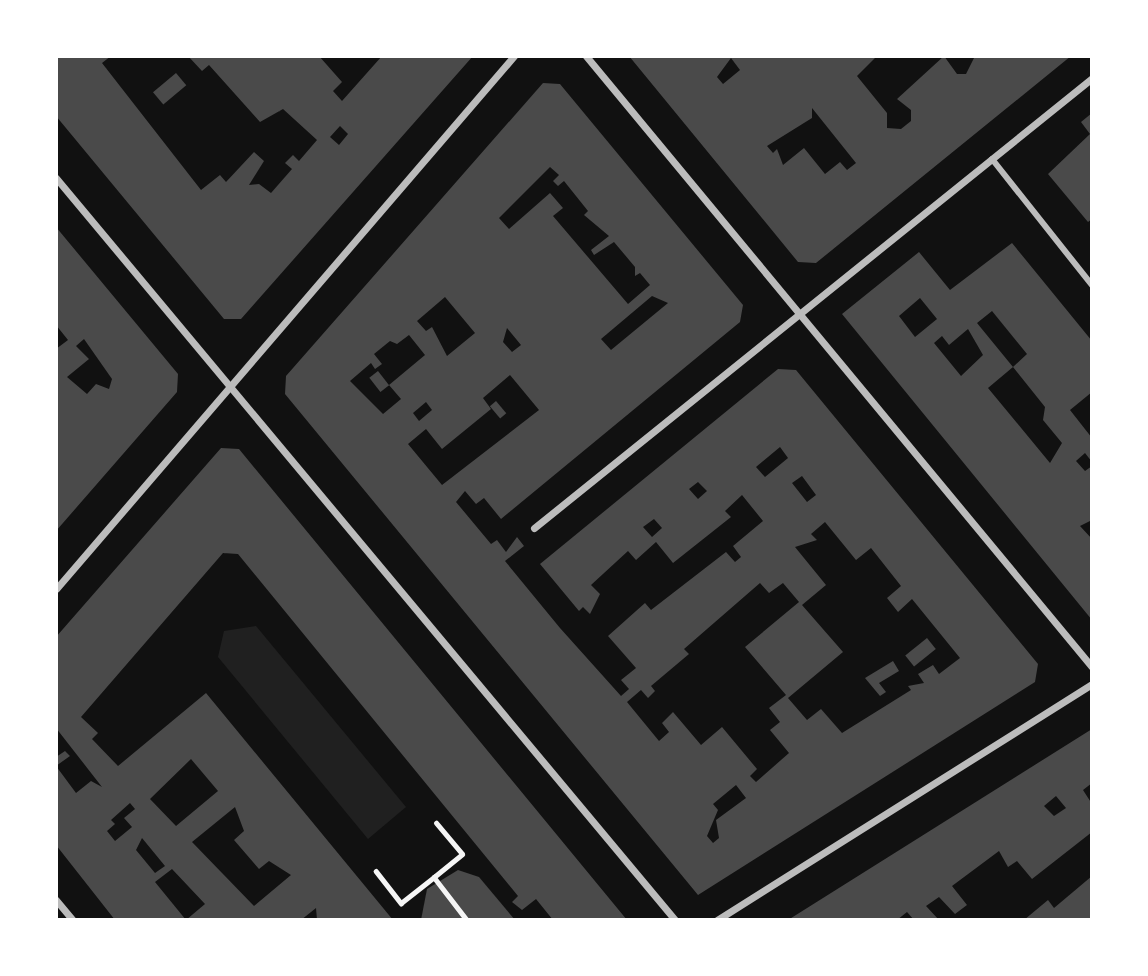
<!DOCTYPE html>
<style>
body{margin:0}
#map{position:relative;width:1148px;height:976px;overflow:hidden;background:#111;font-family:Lato,sans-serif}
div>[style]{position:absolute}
.green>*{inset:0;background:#202020}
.building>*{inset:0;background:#4a4a4a;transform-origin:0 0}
.path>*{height:4.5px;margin:-2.25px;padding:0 2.25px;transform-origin:2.25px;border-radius:2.25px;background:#f5f5f5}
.pedestrian>*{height:6px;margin:-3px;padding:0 3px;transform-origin:3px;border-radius:3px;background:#bcbcbc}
.minor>*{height:7px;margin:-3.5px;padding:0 3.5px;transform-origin:3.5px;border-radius:3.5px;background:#bcbcbc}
span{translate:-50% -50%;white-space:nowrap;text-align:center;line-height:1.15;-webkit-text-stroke:7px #fff;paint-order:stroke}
.frame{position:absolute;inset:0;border:58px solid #fff;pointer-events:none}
</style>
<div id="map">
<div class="green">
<i style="clip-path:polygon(256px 626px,406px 807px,368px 839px,218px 657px,224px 631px)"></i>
</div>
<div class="building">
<i style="clip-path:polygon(evenodd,56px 56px,111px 56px,102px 63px,201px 190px,220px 175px,226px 182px,254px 152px,264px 161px,249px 185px,259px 184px,271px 193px,292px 169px,285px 163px,293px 155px,299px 161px,317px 140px,283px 109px,260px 122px,209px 65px,202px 71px,188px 56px,319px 56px,342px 82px,333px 91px,342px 101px,382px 56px,473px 56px,241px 319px,224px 319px,56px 116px,56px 56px,340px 126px,348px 134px,339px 145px,330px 137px,340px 126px)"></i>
<i style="clip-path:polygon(evenodd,629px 56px,877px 56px,857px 76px,887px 113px,887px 128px,901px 129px,911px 121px,911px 110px,897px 99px,944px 56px,957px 74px,966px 74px,975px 56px,1071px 56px,816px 263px,798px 262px,629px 56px,731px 58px,740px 70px,723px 84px,717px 77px,731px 58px,629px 56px,812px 108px,856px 163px,847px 170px,840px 162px,825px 174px,804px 148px,783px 165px,777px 149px,773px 153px,767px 146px,812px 118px,812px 108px)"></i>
<i style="left:176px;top:73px;width:16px;height:30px;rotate:50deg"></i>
<i style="clip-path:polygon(evenodd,543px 83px,560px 84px,743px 305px,740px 322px,501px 519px,484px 498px,476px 504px,465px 491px,456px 502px,491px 544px,497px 540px,506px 552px,517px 537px,524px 546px,505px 561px,560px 628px,621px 696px,629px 689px,621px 680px,636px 668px,608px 636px,645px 603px,651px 610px,726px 552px,735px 562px,741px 557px,733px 546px,763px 521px,742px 495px,725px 511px,731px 517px,673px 563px,656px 542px,636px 560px,628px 551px,591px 585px,600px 594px,590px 614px,583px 607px,579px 611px,540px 564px,778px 369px,796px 370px,1038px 664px,1035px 682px,698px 895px,285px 394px,286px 376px,543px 83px,550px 167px,559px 175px,553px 181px,558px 186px,564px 181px,588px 211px,584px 215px,609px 236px,591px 250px,594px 255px,614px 242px,635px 267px,635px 276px,640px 273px,650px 285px,628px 304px,553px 216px,563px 208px,550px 193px,509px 229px,499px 218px,550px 167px,543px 83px,652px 296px,668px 303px,611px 350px,601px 339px,652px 296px,543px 83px,445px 297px,475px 333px,447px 356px,432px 327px,426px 331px,417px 321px,445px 297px,543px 83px,507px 328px,521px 345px,512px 352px,503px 342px,507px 328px,543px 83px,409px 335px,425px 355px,389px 385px,401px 399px,383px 414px,350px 381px,371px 363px,375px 369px,382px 364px,374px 354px,390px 341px,397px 344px,409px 335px,543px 83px,510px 375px,539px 410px,442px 485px,408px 444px,426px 429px,442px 449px,491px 409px,483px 398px,510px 375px,543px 83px,426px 402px,432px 410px,419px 421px,413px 413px,426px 402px,543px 83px,780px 447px,788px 458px,765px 477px,756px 467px,780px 447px,543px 83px,802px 476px,816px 495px,807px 502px,792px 483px,802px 476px,543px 83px,698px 482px,707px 491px,698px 499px,689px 489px,698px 482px,543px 83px,654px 519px,662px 528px,652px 537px,643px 527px,654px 519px,543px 83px,825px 522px,856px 560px,871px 548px,901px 586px,887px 598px,898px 612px,912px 599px,960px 658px,939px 674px,933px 665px,918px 674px,924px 683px,908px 686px,911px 690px,842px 733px,821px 709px,807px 720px,788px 698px,843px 652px,802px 605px,826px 585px,795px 547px,817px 540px,811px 534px,825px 522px,543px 83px,760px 583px,769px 593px,783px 583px,799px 602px,745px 647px,786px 695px,769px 708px,780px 722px,770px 730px,789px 753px,756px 782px,750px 776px,757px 769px,722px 727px,701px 745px,673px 712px,662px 723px,669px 732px,659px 741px,627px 702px,641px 690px,648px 698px,655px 691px,651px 686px,689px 654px,684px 649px,760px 583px,543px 83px,736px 785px,746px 798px,716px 820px,719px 838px,713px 843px,707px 836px,718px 810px,713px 804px,736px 785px)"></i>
<i style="clip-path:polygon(1092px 113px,1092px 219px,1088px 222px,1048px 174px,1090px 134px,1081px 122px)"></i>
<i style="clip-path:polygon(evenodd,56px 227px,178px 374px,177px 392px,56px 531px,56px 349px,68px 340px,56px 325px,56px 227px,84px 339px,112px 379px,109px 389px,96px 384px,87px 394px,67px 377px,89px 359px,76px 346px,84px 339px)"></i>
<i style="clip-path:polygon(evenodd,1012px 243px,1092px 341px,1092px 392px,1070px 410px,1092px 438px,1092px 462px,1085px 453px,1076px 461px,1085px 471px,1092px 466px,1092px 520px,1080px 526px,1092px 539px,1092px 620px,842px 314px,919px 252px,950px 290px,1012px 243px,920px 298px,937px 319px,915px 337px,899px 316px,920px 298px,1012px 243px,992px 311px,1027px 354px,1013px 367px,1045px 407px,1043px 420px,1062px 443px,1050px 463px,988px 388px,1013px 367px,977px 323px,992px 311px,1012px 243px,968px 329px,983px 355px,961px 376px,934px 343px,942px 336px,949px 345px,968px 329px)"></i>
<i style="left:378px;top:371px;width:18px;height:11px;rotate:52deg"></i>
<i style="left:496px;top:401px;width:16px;height:8px;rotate:50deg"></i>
<i style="clip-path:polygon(evenodd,221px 448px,239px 449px,627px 920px,553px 920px,536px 899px,522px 910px,512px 902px,518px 896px,238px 554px,223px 553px,81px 717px,98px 733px,92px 739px,118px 766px,206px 693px,393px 920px,317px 920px,316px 908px,301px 920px,186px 920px,205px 904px,172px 869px,155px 882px,186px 920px,115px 920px,56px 845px,56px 757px,65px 751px,70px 756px,56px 766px,76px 793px,91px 781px,102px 787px,56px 728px,56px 637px,221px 448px,191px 759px,218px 791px,176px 826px,150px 799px,191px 759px,221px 448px,130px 803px,135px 809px,124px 818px,132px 827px,115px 841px,107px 831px,115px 824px,111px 820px,130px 803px,221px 448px,235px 807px,244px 831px,234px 840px,259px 869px,269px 861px,291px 875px,254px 906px,192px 842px,235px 807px,221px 448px,142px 838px,165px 866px,155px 873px,136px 850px,142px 838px)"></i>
<i style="left:927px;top:638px;width:14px;height:28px;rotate:51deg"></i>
<i style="clip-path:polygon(893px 661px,899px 671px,879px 683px,886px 692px,880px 696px,865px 678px)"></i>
<i style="clip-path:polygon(evenodd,1092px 729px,1092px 783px,1083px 790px,1092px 804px,1092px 832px,1032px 879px,1017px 861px,1008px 867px,999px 851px,952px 886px,967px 905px,955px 914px,939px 897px,926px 906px,939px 920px,914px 920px,907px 912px,897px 920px,788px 920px,1092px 729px,1056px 796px,1066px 808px,1054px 816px,1044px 806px,1056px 796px)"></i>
<i style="clip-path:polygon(458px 870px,479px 877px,515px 920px,421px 920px,427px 889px)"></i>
<i style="clip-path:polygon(1092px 876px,1092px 920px,1024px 920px,1048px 900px,1054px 908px)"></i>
</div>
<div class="path">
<i style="left:376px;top:871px;width:41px;rotate:52deg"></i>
<i style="left:401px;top:903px;width:42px;rotate:-38.2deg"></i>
<i style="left:434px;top:877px;width:54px;rotate:52.5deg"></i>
<i style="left:434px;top:877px;width:36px;rotate:-39deg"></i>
<i style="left:462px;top:854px;width:40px;rotate:-130deg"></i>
</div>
<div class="pedestrian">
<i style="left:992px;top:159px;width:161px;rotate:51.6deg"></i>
</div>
<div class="minor">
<i style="left:586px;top:56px;width:793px;rotate:50.37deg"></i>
<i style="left:56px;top:178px;width:966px;rotate:50.16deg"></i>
<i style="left:534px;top:528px;width:717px;rotate:-38.88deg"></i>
<i style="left:56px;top:589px;width:703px;rotate:-49.33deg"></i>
<i style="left:56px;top:900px;width:26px;rotate:50deg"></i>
<i style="left:717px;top:920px;width:443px;rotate:-32.2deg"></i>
</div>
<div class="frame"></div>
</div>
